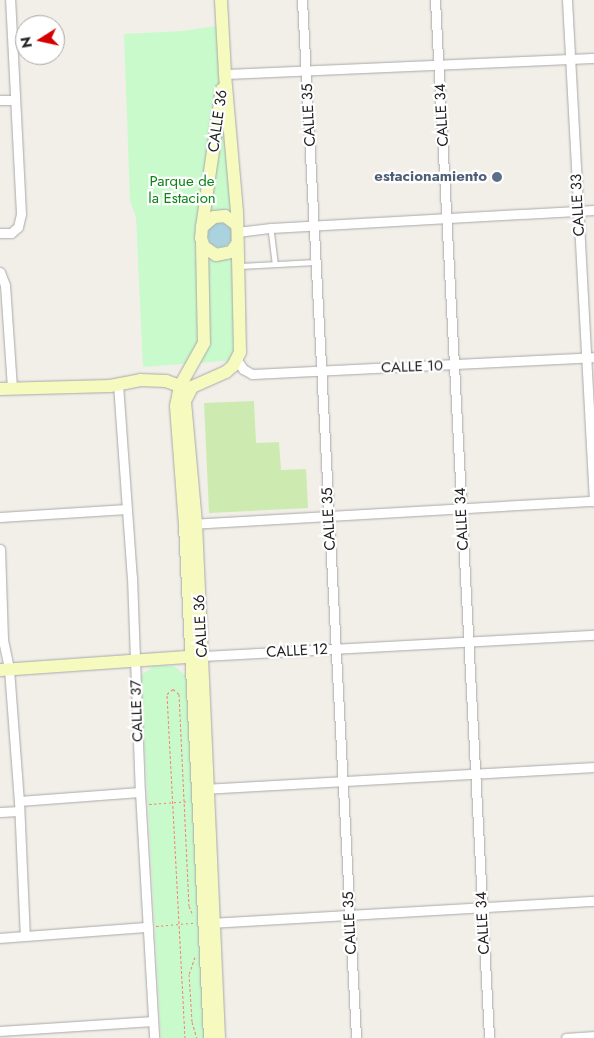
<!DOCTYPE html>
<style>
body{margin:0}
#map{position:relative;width:594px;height:1038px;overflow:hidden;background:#f2efe9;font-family:Jost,sans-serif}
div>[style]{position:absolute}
.grass>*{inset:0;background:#cdebb0}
.park>*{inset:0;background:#c8facc}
.water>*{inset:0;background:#aad3df}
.round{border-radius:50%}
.path>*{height:1px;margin-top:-0.5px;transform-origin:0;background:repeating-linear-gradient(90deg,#fa8072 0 2.5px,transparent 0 5px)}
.roads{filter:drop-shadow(0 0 1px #a9a9a9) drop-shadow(0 0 1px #a9a9a9)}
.lane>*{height:4.5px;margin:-2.25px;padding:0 2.25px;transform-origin:2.25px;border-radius:2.25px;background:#fff}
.street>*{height:9px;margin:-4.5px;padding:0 4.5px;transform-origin:4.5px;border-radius:4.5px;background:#fff}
.secondary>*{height:12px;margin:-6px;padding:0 6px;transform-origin:6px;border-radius:6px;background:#f7fabf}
.dots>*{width:14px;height:14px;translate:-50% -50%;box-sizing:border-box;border:2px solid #fff;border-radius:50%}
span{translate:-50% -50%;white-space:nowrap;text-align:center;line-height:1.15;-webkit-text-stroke:4.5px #fff;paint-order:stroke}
.street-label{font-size:15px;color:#222}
.service-label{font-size:15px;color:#4e5e75;font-weight:700}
.right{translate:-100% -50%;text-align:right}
.park-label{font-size:15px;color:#0c8416}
.north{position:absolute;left:15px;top:15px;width:50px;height:50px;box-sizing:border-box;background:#fff;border:1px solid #a7a7a7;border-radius:50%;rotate:260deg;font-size:14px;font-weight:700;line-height:20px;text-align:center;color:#222}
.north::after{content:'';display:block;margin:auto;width:18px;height:22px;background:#d40000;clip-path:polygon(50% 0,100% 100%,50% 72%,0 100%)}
</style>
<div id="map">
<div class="grass">
<i style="clip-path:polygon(254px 401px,256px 443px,279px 442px,281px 470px,306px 469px,308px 508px,209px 513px,204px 403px)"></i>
</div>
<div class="park">
<i style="clip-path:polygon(223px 25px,230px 124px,237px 360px,143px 367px,136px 217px,130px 201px,124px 34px,182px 31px)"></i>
<i style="clip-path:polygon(155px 666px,174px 666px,186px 676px,205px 1038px,161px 1038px,141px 679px,143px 673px)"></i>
</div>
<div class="water">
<i class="round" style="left:208px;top:223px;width:24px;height:24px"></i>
</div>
<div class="path">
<i style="left:149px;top:804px;width:39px;rotate:-4deg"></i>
<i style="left:156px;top:926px;width:38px;rotate:-5deg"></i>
<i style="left:195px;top:957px;width:18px;rotate:109deg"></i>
<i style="left:189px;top:974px;width:48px;rotate:86.4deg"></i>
<i style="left:192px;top:1022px;width:17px;rotate:73deg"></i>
<i style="left:185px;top:1038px;width:344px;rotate:-93deg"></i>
<i style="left:167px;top:694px;width:8px;rotate:-40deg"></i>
<i style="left:173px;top:689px;width:8px;rotate:40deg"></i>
<i style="left:179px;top:694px;width:212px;rotate:87.3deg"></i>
<i style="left:189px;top:906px;width:10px;rotate:66deg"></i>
</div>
<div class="roads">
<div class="lane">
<i style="left:271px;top:229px;width:35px;rotate:83deg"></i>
<i style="left:240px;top:266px;width:75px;rotate:-3.1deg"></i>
</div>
<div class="street">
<i style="left:302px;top:0;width:1039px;rotate:87.02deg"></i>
<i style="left:435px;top:0;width:1039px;rotate:87.02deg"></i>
<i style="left:567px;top:0;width:502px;rotate:86.92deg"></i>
<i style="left:225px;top:74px;width:369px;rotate:-2.5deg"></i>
<i style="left:0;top:100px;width:15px"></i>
<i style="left:237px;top:232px;width:34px;rotate:-7deg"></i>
<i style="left:271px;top:228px;width:324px;rotate:-3.2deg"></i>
<i style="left:0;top:233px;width:11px"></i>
<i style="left:11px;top:233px;width:9px;rotate:-41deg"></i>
<i style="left:18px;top:227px;width:13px;rotate:-77deg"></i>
<i style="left:21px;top:214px;width:214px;rotate:-92.9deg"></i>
<i style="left:0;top:272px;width:14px;rotate:69deg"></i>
<i style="left:5px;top:285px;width:103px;rotate:86.1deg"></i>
<i style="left:237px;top:360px;width:11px;rotate:56deg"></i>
<i style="left:243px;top:369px;width:10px;rotate:29deg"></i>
<i style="left:252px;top:374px;width:342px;rotate:-2.8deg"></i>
<i style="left:118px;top:384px;width:194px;rotate:85.9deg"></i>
<i style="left:132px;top:577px;width:215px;rotate:87.9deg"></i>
<i style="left:140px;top:792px;width:246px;rotate:86.7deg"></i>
<i style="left:0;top:517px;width:127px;rotate:-3.6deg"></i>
<i style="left:190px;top:524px;width:405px;rotate:-3.3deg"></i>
<i style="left:0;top:549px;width:91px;rotate:88.1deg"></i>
<i style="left:3px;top:640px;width:30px;rotate:78deg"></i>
<i style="left:9px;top:669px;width:132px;rotate:85.7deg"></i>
<i style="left:19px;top:801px;width:135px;rotate:87.5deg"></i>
<i style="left:203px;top:656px;width:392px;rotate:-3.1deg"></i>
<i style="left:203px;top:789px;width:392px;rotate:-3.2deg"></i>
<i style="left:19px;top:801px;width:121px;rotate:-4.3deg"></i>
<i style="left:0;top:812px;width:19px;rotate:-3deg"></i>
<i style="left:210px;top:923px;width:385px;rotate:-3.3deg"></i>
<i style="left:0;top:938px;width:148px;rotate:-4.3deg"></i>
<i style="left:0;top:1031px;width:153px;rotate:-3.7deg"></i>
<i style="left:566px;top:1038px;width:28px;rotate:-4deg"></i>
</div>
<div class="secondary">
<i style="left:237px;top:225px;width:15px;rotate:-143deg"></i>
<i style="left:225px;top:216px;width:11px;rotate:175deg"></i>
<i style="left:214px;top:217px;width:16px;rotate:140deg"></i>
<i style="left:202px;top:227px;width:11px;rotate:95deg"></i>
<i style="left:201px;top:238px;width:9px;rotate:72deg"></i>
<i style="left:204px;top:247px;width:14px;rotate:34deg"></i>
<i style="left:216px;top:255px;width:15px;rotate:-11deg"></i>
<i style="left:231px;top:252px;width:10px;rotate:-53deg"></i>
<i style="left:202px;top:227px;width:139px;rotate:-81.8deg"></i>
<i style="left:202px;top:243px;width:100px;rotate:88.9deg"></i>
<i style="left:204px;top:343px;width:49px;rotate:119.2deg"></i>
<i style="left:180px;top:386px;width:20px;rotate:101deg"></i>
<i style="left:176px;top:406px;width:119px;rotate:85.7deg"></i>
<i style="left:185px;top:525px;width:514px;rotate:87.21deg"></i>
<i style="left:0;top:389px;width:110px;rotate:-1.6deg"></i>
<i style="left:110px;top:386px;width:31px;rotate:-11deg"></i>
<i style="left:140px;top:380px;width:26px;rotate:2deg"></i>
<i style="left:166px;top:381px;width:15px;rotate:20deg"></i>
<i style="left:0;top:670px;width:199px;rotate:-4deg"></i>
<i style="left:219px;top:1038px;width:516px;rotate:-92.56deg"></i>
<i style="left:196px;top:523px;width:122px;rotate:-95.2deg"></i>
<i style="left:185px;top:401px;width:16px;rotate:-63deg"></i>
<i style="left:192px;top:387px;width:37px;rotate:-24deg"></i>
<i style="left:226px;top:372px;width:9px;rotate:-41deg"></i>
<i style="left:233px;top:366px;width:16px;rotate:-63deg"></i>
<i style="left:240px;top:352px;width:140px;rotate:-91.2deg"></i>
<i style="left:237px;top:212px;width:139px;rotate:-95deg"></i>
<i style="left:225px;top:74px;width:74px;rotate:-93.1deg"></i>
</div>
</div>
<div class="dots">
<i style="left:497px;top:177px;background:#5c6f8a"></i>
</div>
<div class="street-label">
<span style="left:309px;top:115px;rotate:-93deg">CALLE 35</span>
<span style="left:442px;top:115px;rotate:-93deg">CALLE 34</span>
<span style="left:218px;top:121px;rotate:-82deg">CALLE 36</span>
<span style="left:578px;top:205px;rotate:-93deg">CALLE 33</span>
<span style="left:412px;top:367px;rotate:-2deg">CALLE 10</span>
<span style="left:329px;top:519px;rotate:-93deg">CALLE 35</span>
<span style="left:462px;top:519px;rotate:-93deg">CALLE 34</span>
<span style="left:201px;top:626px;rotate:-93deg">CALLE 36</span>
<span style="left:297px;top:651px;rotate:-3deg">CALLE 12</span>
<span style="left:137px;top:711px;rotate:-92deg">CALLE 37</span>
<span style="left:350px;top:923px;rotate:-93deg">CALLE 35</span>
<span style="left:483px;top:923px;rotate:-93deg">CALLE 34</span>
</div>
<div class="service-label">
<span class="right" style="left:487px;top:177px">estacionamiento</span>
</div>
<div class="park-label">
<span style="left:182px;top:190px">Parque de<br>la Estacion</span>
</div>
<div class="north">N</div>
</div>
